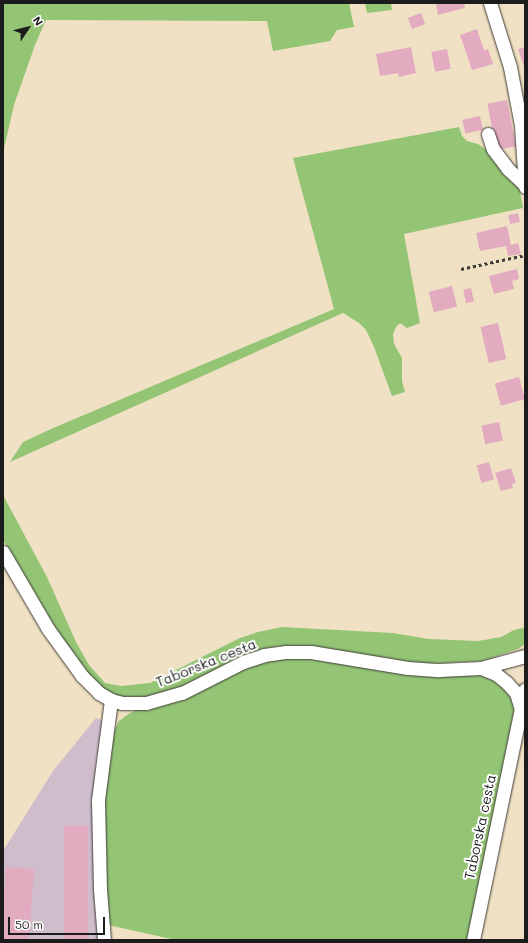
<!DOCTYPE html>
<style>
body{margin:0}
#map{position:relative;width:528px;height:943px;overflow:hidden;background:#f1e1c4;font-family:Mali,sans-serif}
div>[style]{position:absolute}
.industrial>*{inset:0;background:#d0bdcc}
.green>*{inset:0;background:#94c575}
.building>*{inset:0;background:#e2abc0;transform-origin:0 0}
.path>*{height:2.5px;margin-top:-1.25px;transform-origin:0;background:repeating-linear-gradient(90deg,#3c3a35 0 3px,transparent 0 6px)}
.roads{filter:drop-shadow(0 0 1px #3c3a35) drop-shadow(0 0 1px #3c3a35)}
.minor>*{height:13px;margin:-6.5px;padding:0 6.5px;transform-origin:6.5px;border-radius:6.5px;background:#fff}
span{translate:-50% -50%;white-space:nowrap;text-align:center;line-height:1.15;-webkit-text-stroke:4px #fff;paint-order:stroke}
.street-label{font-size:14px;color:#1c1c1c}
.frame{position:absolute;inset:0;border:4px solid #1c1c1c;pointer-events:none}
.north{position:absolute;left:8px;top:8px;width:40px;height:40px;-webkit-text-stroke:3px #fff;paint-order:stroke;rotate:55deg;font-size:11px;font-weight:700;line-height:16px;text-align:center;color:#1c1c1c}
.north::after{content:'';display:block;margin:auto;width:14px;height:18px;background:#1c1c1c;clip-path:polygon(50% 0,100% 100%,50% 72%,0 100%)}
.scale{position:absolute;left:8px;top:917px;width:97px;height:18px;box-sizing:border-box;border:2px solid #1c1c1c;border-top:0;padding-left:5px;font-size:12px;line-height:14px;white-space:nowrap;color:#1c1c1c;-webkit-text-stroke:3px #fff;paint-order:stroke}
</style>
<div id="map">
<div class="industrial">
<i style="clip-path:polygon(96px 718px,104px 721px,96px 760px,93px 800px,100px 940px,3px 940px,3px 851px,53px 771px)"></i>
</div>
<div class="green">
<i style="clip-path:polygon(3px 3px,349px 3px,354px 27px,337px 30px,330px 41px,273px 51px,267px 21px,46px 20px,35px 45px,14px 105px,3px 153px)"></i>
<i style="clip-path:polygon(365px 3px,391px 3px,392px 10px,367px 13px)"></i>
<i style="clip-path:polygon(459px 127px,462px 136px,467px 141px,478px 144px,488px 151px,519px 185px,523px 208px,404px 234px,420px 323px,407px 328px,400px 323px,396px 327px,393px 334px,394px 344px,402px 358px,402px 381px,405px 392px,392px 396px,374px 347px,366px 330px,359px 323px,343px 313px,10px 462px,23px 442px,51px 429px,334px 309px,293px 158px)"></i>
<i style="clip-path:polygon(3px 495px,47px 577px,76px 642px,89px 665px,105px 683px,121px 686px,150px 683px,240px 638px,258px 632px,282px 627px,393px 633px,429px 639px,478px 641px,501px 637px,514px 630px,523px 628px,525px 629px,525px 644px,518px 649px,482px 661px,441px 663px,417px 663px,305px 646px,278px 646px,255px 651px,236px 658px,195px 682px,150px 697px,117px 697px,103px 690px,72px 657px,3px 540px)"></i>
<i style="clip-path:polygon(296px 657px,377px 670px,415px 674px,477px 673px,490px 676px,507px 689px,512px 699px,514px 711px,467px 940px,176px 940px,108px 925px,107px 886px,101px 862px,101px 829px,109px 756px,112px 747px,112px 736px,119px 721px,130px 713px,139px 709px,162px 706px,183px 699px,249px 664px,269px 659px)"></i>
</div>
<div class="building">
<i style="clip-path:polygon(436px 3px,464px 3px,465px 8px,438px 15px)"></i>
<i style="left:421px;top:13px;width:12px;height:14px;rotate:70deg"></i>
<i style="clip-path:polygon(477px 29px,484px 50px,488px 49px,493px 64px,472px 70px,460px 35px)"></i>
<i style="clip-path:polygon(411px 47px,416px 73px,399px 77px,398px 73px,380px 76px,376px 54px)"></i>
<i style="clip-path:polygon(525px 47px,525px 70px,518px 49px)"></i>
<i style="left:447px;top:49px;width:20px;height:16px;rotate:79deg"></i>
<i style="left:507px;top:100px;width:47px;height:20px;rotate:79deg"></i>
<i style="left:480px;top:116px;width:14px;height:18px;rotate:78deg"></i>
<i style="left:518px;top:213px;width:9px;height:10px;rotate:77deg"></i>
<i style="clip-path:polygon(507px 226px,511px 245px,518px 243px,521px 254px,508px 256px,506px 246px,480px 251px,476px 233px)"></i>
<i style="clip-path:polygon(517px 269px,519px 279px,512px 281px,514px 289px,494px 294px,489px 276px)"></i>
<i style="left:452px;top:286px;width:21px;height:24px;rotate:76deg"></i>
<i style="left:471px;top:288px;width:14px;height:8px;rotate:78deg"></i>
<i style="left:498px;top:323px;width:37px;height:18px;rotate:77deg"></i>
<i style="left:519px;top:377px;width:23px;height:25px;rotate:75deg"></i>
<i style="left:499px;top:422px;width:19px;height:18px;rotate:78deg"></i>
<i style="left:489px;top:462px;width:18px;height:13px;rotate:74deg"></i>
<i style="clip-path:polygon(511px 468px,516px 483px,512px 484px,513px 488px,501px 491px,495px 473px)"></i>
<i style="left:64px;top:826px;width:24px;height:114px"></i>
<i style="left:6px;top:867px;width:28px;height:73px;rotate:4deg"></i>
</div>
<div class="path">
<i style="left:461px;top:269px;width:66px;rotate:-12.3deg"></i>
</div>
<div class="roads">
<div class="minor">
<i style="left:490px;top:3px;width:67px;rotate:72.6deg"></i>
<i style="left:510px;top:67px;width:59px;rotate:79.3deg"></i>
<i style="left:521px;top:125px;width:62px;rotate:86.3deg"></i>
<i style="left:488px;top:134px;width:16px;rotate:72deg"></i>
<i style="left:493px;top:149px;width:25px;rotate:53deg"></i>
<i style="left:508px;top:169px;width:23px;rotate:43deg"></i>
<i style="left:3px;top:552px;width:89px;rotate:59.7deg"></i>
<i style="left:48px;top:629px;width:58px;rotate:54.1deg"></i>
<i style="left:82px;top:676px;width:24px;rotate:45deg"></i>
<i style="left:99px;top:693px;width:14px;rotate:30deg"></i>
<i style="left:111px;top:700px;width:11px;rotate:15deg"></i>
<i style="left:122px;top:703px;width:24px"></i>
<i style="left:146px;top:703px;width:37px;rotate:-16deg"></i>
<i style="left:182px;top:693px;width:68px;rotate:-26.9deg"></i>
<i style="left:243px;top:662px;width:22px;rotate:-18deg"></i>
<i style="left:264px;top:655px;width:21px;rotate:-8deg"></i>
<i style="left:285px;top:652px;width:26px"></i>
<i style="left:311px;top:652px;width:98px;rotate:9.4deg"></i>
<i style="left:408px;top:668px;width:31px;rotate:4deg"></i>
<i style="left:439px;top:670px;width:42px;rotate:-2.7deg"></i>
<i style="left:481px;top:668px;width:46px;rotate:-15.3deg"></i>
<i style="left:481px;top:668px;width:16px;rotate:22deg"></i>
<i style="left:496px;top:674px;width:14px;rotate:39deg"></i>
<i style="left:507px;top:683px;width:13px;rotate:48deg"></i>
<i style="left:516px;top:693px;width:17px;rotate:73deg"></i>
<i style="left:104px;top:940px;width:51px;rotate:-94.5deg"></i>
<i style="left:100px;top:889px;width:89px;rotate:-91.3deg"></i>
<i style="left:98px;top:800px;width:101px;rotate:-82.6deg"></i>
<i style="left:473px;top:940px;width:256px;rotate:-78.3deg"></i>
</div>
</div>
<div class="street-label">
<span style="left:206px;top:663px;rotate:-22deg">Taborska cesta</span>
<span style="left:480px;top:827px;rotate:-78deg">Taborska cesta</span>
</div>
<div class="frame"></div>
<div class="north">N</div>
<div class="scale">50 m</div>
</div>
